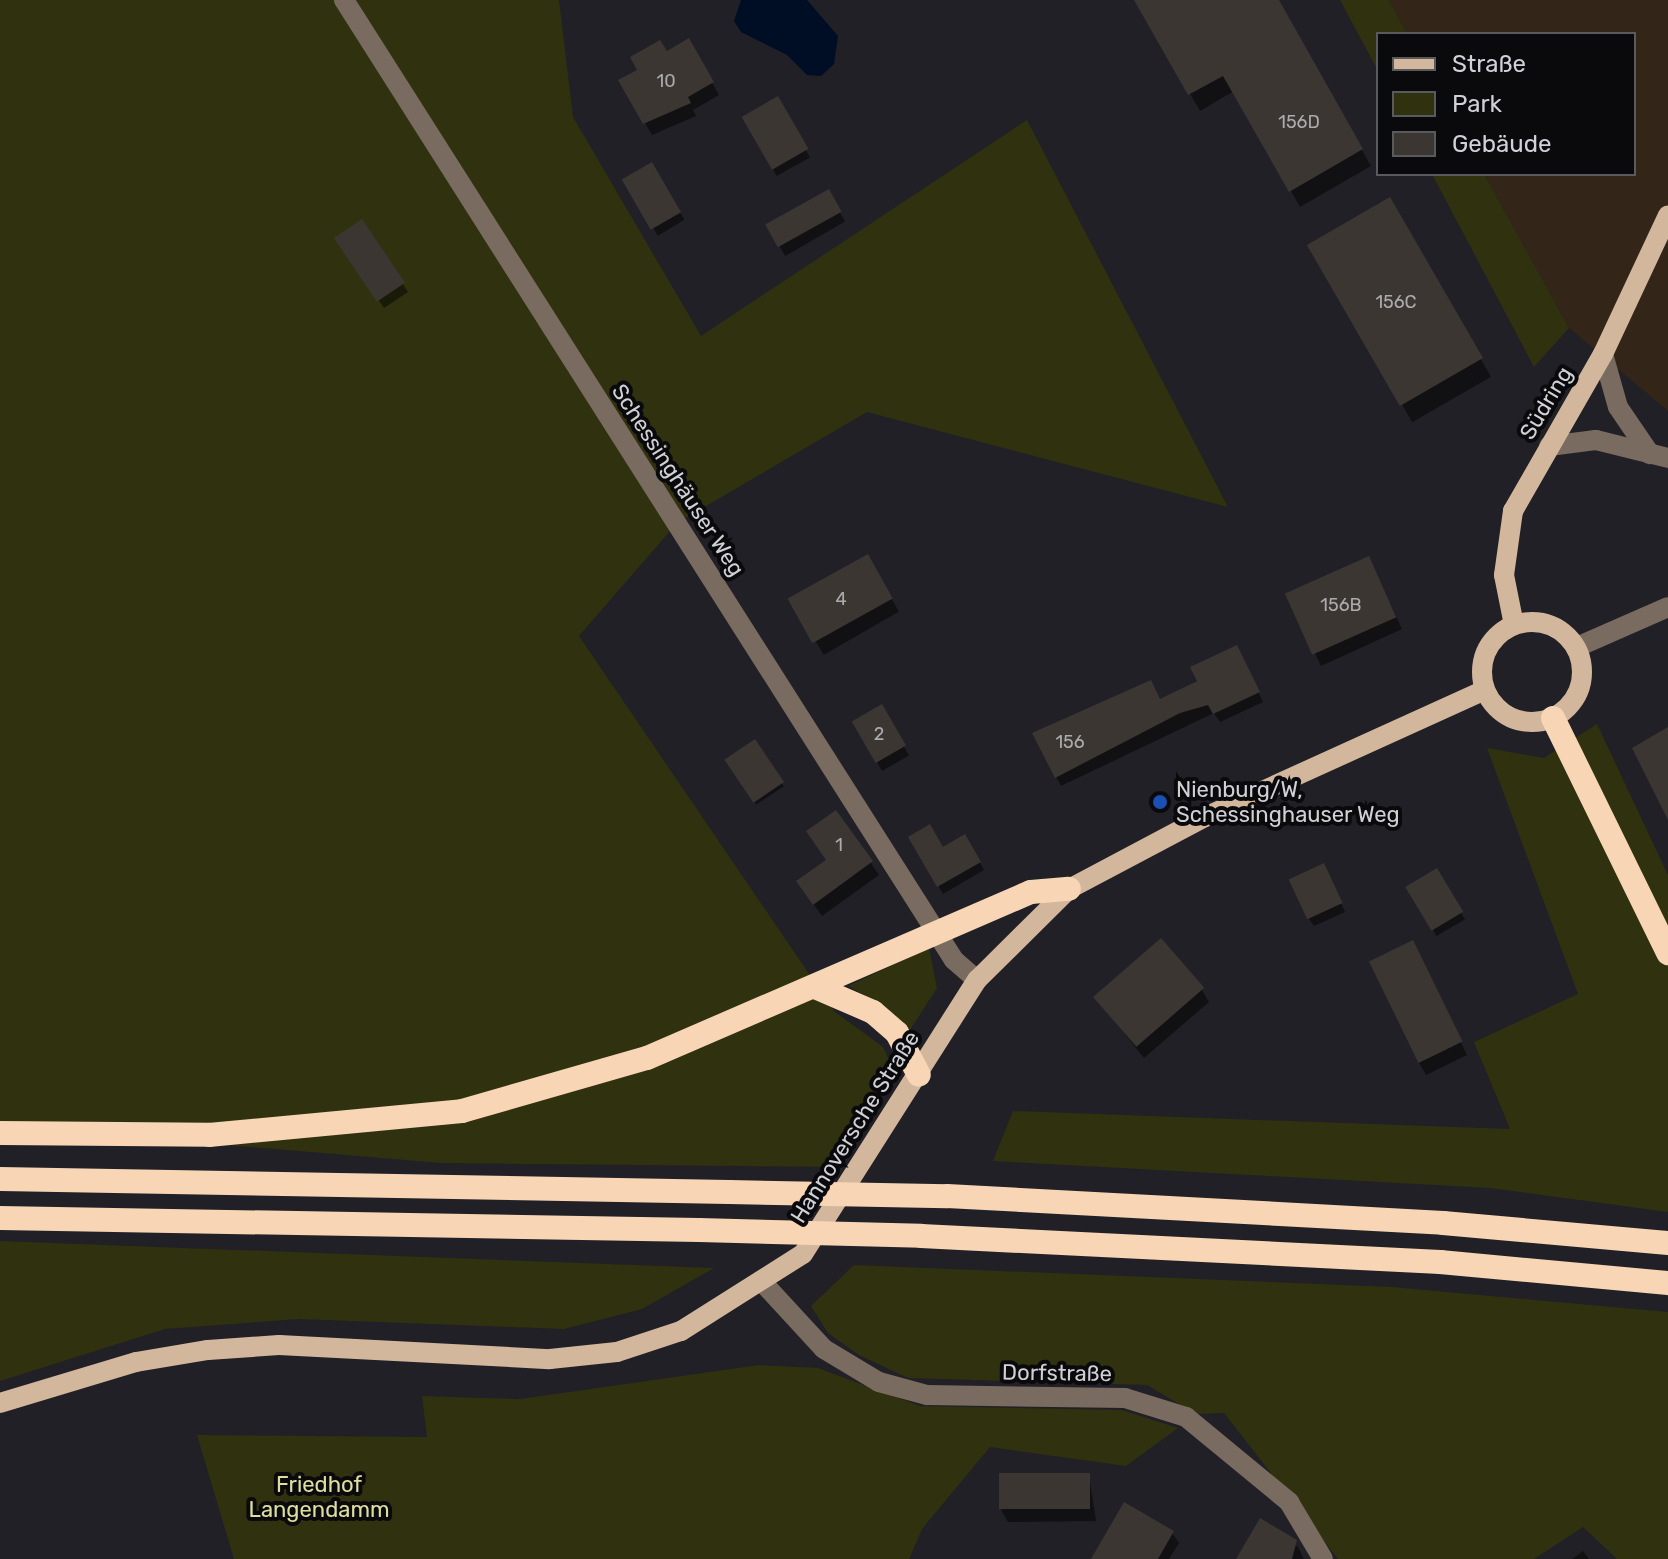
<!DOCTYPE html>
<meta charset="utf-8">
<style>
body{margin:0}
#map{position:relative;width:1668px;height:1559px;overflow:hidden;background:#202026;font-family:Rubik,sans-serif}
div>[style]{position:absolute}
.industrial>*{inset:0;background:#332518}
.green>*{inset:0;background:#30310f}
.water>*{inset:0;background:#000e25}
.shadow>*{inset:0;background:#0007;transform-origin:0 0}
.building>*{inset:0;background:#3c3633;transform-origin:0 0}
.minor>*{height:20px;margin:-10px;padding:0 10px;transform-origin:10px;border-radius:10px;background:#796b5f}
.major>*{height:20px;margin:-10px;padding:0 10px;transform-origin:10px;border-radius:10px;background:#d3b79d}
.major>.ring{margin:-10px;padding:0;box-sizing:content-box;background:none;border:20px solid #d3b79d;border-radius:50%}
.highway>*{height:24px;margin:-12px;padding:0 12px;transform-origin:12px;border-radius:12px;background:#f7d5b5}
.highway-bridge>*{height:24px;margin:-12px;padding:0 12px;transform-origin:12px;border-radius:12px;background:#f7d5b5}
.dots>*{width:22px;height:22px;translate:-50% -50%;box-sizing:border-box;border:4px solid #0a0a0d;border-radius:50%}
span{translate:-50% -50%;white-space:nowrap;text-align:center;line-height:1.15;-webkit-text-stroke:8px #0a0a0d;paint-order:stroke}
.number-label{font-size:18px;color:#abaaac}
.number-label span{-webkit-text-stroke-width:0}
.street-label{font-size:22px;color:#d0d1d5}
.poi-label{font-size:22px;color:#d0d1d5}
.left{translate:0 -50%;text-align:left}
.park-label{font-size:22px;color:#dde09d}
.legend{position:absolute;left:1376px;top:32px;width:260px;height:144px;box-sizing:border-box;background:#0a0a0d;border:2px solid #595a5d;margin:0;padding:10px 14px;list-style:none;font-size:24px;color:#d0d1d5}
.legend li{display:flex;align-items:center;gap:16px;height:40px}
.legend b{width:40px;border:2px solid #595a5d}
</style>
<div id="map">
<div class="industrial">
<i style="clip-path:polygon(1389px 0,1668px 0,1668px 411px,1569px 328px,1484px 174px,1634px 174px,1634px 34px,1407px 34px)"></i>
</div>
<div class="green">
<i style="clip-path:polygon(0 0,559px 0,573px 117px,701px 336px,1027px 120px,1228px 507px,867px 412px,677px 523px,579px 636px,835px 1012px,883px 1047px,891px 1064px,835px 1167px,441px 1163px,0 1126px)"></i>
<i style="clip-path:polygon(1340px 0,1389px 0,1407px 34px,1378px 34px,1378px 71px)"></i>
<i style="clip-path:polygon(1432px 174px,1484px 174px,1569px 328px,1534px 367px)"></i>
<i style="clip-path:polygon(1597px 724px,1668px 875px,1668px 1212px,1490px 1188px,993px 1161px,1013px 1111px,1510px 1129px,1474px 1042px,1578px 994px,1487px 748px,1544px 758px)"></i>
<i style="clip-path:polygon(929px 948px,937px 988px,908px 1033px,883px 1005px,848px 986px)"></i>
<i style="clip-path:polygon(0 1241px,714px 1268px,642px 1309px,564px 1329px,299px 1319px,165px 1329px,0 1381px)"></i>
<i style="clip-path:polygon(854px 1265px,1392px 1287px,1668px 1312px,1668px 1559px,1617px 1559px,1583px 1527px,1534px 1559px,1338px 1559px,1224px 1413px,1196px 1414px,1147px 1385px,908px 1378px,859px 1355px,828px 1333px,811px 1306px)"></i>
<i style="clip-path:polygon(759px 1365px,818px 1368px,920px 1406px,1122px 1410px,1178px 1428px,1126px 1466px,990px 1447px,922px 1529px,909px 1559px,234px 1559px,197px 1435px,427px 1437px,422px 1396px,520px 1399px)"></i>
</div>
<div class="water">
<i style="clip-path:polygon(741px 0,807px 0,838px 36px,834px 64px,821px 76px,807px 75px,787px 55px,741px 32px,734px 21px)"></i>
</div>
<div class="shadow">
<i style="clip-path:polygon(1136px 0,1276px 0,1371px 166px,1300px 207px,1234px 91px,1200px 111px)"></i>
<i style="clip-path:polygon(688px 41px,719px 95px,693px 110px,696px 116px,652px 135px,621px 81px)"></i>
<i style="left:777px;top:98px;width:68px;height:38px;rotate:61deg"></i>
<i style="left:651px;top:164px;width:65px;height:31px;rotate:59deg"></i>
<i style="left:828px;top:192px;width:34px;height:69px;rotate:60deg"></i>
<i style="left:1389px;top:200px;width:204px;height:91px;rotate:60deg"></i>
<i style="clip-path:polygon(362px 222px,408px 292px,384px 308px,341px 246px)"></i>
<i style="left:867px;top:556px;width:64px;height:87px;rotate:60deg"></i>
<i style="clip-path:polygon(1375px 571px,1402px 629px,1321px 666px,1288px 595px)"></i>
<i style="clip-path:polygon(1241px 656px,1263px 702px,1220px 722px,1214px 713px,1061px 786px,1056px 777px,1160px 701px)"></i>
<i style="left:881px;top:707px;width:56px;height:31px;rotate:60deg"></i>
<i style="left:755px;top:742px;width:53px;height:33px;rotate:57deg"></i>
<i style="clip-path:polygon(836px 812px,879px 875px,822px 916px,806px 894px,826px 862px)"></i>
<i style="clip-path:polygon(965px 836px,984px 870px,943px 894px,911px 837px,942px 849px)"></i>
<i style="left:1437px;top:871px;width:56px;height:33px;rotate:60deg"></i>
<i style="clip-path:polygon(1328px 873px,1345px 912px,1314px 926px,1309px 919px)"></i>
<i style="clip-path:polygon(1419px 955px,1467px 1055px,1426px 1075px,1419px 1063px)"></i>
<i style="clip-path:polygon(1202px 990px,1209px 1002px,1144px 1058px,1095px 997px)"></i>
<i style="clip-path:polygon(1089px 1475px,1096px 1521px,1008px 1522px,1001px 1510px)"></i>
<i style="clip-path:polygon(1261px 1521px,1298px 1547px,1304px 1559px,1240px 1559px)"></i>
<i style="clip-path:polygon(1172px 1533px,1179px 1543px,1169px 1559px,1096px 1559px)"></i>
<i style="clip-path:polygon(1583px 1551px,1589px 1559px,1572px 1559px)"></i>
</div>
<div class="building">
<i style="clip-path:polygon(1134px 0,1279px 0,1363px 149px,1289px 192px,1223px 76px,1188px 95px)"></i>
<i style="clip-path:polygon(689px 38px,714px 82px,688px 97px,691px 103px,643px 124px,618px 80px,637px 70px,630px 57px,660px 40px,667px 51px)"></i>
<i style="left:778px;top:96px;width:61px;height:42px;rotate:60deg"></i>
<i style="left:652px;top:162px;width:58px;height:35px;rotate:60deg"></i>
<i style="left:829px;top:189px;width:26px;height:73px;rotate:61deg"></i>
<i style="left:1390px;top:197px;width:186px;height:96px;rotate:60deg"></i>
<i style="left:362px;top:219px;width:77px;height:34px;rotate:56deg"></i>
<i style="left:868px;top:554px;width:51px;height:92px;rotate:61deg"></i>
<i style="left:1369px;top:556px;width:67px;height:92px;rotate:66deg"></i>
<i style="clip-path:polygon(1237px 645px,1260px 692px,1213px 714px,1208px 705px,1180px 713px,1055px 778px,1032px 733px,1151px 680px,1160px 699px,1197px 681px,1190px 667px)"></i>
<i style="left:882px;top:704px;width:48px;height:35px;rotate:60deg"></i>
<i style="clip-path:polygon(1668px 727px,1668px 820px,1632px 748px)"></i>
<i style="left:755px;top:739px;width:52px;height:37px;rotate:56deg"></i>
<i style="clip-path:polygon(836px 810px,873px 861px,813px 905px,796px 881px,826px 860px,806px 831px)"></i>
<i style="clip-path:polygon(930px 824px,943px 847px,965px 834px,981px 862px,937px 887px,908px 837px)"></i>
<i style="left:1324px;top:863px;width:44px;height:39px;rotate:65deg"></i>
<i style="left:1437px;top:868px;width:51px;height:37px;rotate:59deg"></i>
<i style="left:1161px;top:938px;width:66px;height:90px;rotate:49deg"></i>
<i style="left:1413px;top:940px;width:113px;height:49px;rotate:64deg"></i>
<i style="left:1090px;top:1473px;width:36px;height:91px;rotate:90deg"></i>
<i style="clip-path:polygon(1124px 1502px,1174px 1531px,1158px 1559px,1091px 1559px)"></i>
<i style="clip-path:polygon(1260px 1518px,1297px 1540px,1292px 1559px,1236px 1559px)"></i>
</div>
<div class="minor">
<i style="left:344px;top:0;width:1137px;rotate:57.57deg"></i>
<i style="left:954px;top:960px;width:30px;rotate:41deg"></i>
<i style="left:1603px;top:354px;width:55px;rotate:74.2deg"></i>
<i style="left:1618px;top:407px;width:57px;rotate:55.8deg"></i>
<i style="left:1549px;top:446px;width:47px;rotate:-7.3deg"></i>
<i style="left:1596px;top:440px;width:74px;rotate:14deg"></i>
<i style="left:1577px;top:647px;width:99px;rotate:-23.7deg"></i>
<i style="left:764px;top:1284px;width:88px;rotate:47.3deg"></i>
<i style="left:824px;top:1349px;width:64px;rotate:31deg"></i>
<i style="left:879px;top:1382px;width:50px;rotate:15.2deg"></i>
<i style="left:927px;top:1395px;width:198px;rotate:0.9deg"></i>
<i style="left:1125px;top:1398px;width:64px;rotate:17.3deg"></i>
<i style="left:1186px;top:1417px;width:134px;rotate:39.5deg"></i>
<i style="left:1289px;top:1502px;width:66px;rotate:59.2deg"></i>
</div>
<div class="major">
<i class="ring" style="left:1482px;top:622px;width:80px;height:80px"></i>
<i style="left:1514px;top:625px;width:51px;rotate:-101.3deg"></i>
<i style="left:1504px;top:575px;width:65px;rotate:-82deg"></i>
<i style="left:1513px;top:511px;width:181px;rotate:-60.2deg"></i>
<i style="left:1603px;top:354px;width:153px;rotate:-64.9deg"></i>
<i style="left:0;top:1403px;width:142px;rotate:-16.8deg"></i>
<i style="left:136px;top:1362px;width:73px;rotate:-9.5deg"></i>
<i style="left:208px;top:1350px;width:71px;rotate:-4deg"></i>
<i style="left:279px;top:1345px;width:271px;rotate:3deg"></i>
<i style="left:550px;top:1359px;width:67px;rotate:-6deg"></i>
<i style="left:617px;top:1352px;width:67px;rotate:-18.2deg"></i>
<i style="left:681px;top:1331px;width:144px;rotate:-32.3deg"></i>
<i style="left:803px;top:1254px;width:325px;rotate:-57.6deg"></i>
<i style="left:977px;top:980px;width:129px;rotate:-44.7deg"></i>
<i style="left:1069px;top:889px;width:154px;rotate:-27.9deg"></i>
<i style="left:1205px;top:817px;width:307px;rotate:-24.4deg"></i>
</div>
<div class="highway">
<i style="left:1553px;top:718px;width:262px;rotate:63.9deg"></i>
<i style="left:815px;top:987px;width:63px;rotate:23.3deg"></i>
<i style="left:873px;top:1012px;width:32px;rotate:41deg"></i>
<i style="left:897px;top:1033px;width:47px;rotate:62.4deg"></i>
<i style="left:0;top:1133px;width:209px;rotate:0.5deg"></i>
<i style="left:209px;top:1135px;width:254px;rotate:-5.4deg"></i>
<i style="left:462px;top:1111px;width:192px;rotate:-16deg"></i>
<i style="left:647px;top:1058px;width:418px;rotate:-23.4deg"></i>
<i style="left:1031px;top:892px;width:38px;rotate:-5deg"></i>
<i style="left:0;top:1179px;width:729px;rotate:1.02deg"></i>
<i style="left:947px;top:1196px;width:497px;rotate:3.1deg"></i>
<i style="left:1443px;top:1223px;width:226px;rotate:5.1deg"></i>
<i style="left:0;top:1218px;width:699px;rotate:0.98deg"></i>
<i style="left:921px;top:1236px;width:520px;rotate:2.87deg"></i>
<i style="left:1440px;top:1262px;width:229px;rotate:5.3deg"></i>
</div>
<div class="highway-bridge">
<i style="left:729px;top:1192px;width:218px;rotate:1.1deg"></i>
<i style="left:699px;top:1230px;width:222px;rotate:1.5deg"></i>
</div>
<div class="dots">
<i style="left:1160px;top:802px;background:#1a4fb4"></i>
</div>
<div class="number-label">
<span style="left:666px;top:81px">10</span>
<span style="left:1299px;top:122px">156D</span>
<span style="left:1396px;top:302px">156C</span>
<span style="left:841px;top:599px">4</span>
<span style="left:1341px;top:605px">156B</span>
<span style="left:879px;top:734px">2</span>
<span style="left:1070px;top:742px">156</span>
<span style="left:839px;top:845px">1</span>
</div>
<div class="street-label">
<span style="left:1546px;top:403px;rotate:-59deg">Südring</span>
<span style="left:678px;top:480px;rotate:57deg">Schessinghäuser Weg</span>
<span style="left:855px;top:1127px;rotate:-58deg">Hannoversche Straße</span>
<span style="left:1057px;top:1373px;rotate:1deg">Dorfstraße</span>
</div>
<div class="poi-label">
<span class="left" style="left:1176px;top:802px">Nienburg/W,<br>Schessinghauser Weg</span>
</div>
<div class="park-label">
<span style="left:319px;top:1497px">Friedhof<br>Langendamm</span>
</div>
<ul class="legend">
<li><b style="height:10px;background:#d3b79d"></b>Straße</li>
<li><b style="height:22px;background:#30310f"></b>Park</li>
<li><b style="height:22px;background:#3c3633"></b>Gebäude</li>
</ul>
</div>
